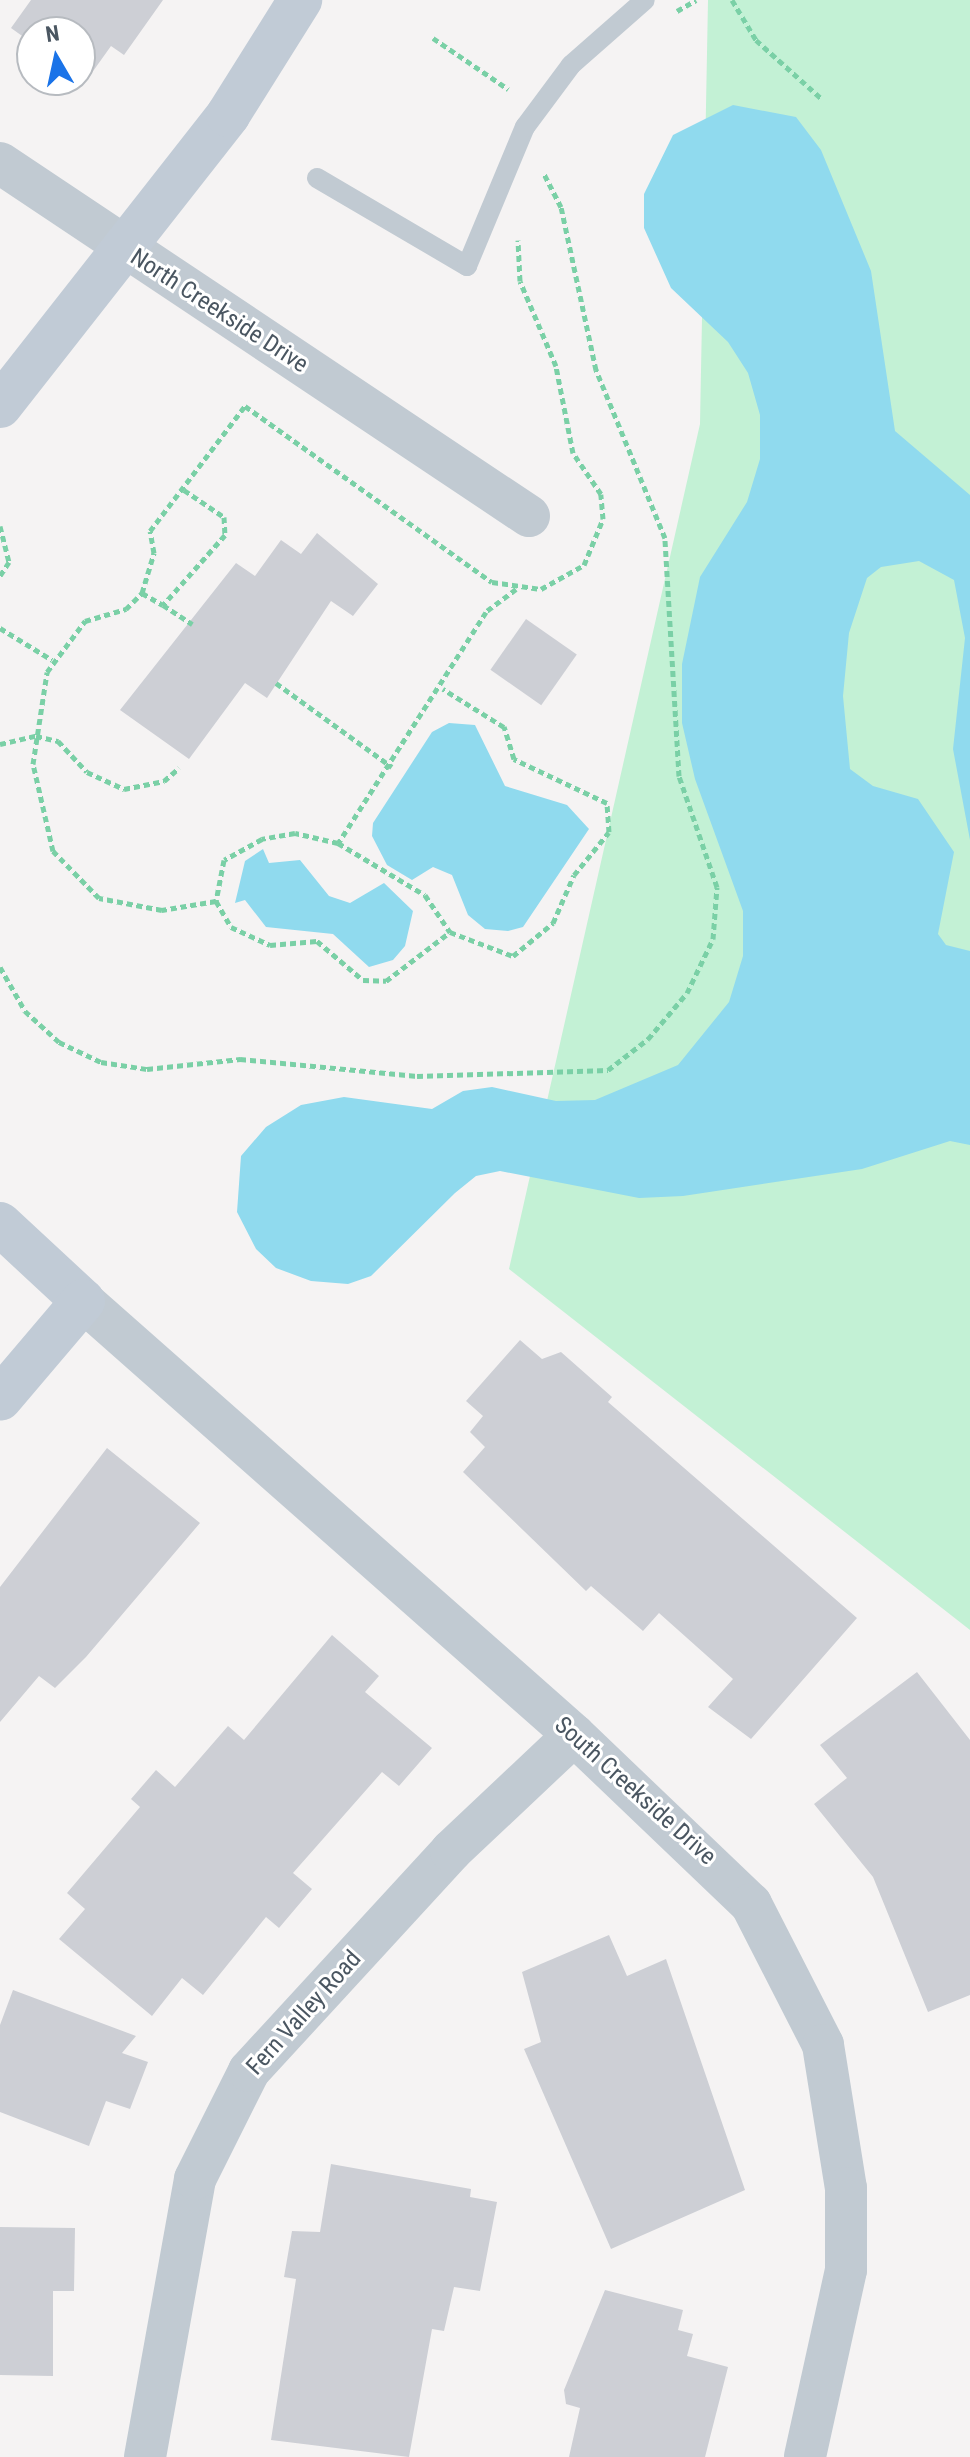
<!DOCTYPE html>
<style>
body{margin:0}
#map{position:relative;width:970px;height:2457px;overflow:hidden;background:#f5f3f3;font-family:"Roboto Condensed",sans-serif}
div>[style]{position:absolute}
.green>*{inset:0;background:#c3f1d5}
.water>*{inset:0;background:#90daee}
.building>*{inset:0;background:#cdcfd5;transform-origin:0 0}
.path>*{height:5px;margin-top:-2.5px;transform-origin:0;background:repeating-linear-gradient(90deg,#7ad0a6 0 6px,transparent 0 10px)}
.lane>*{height:20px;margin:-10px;padding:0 10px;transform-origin:10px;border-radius:10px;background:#c1cad2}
.street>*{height:42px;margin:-21px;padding:0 21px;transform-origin:21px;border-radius:21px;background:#c1cad2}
.secondary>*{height:44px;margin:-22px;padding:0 22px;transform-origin:22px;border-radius:22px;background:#c1cbd6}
span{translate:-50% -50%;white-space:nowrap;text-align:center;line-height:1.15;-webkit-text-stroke:6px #fff;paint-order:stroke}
.street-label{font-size:24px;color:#4a5661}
.north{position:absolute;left:16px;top:16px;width:80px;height:80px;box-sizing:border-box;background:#fff;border:2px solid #b7bbc0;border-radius:50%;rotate:351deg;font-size:22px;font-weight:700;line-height:32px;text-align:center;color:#4a5661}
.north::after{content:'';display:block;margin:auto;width:28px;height:36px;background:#1a73e8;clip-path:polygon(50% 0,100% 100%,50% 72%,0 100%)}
</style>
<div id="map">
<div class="green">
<i style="clip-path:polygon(708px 0,970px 0,970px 1630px,509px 1269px,700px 424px)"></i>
</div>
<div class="water">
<i style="clip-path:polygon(733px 105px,796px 117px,821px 150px,871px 271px,895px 431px,970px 495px,970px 840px,953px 749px,965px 638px,954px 580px,919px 561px,881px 567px,867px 578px,849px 633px,843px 696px,850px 769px,873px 786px,918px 799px,954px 852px,938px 934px,946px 945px,970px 951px,970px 1145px,950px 1141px,862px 1169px,683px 1196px,639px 1198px,500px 1171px,476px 1176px,455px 1193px,371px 1276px,348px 1284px,311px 1281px,276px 1268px,256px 1249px,237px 1212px,241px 1156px,266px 1127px,301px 1105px,344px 1097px,432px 1109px,463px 1091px,492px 1087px,556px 1101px,595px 1100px,678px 1065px,729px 1002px,743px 956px,743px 911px,695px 779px,682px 723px,682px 664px,700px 577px,747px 502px,760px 459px,760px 415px,748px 373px,728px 342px,671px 288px,644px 228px,644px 194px,673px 135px)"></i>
<i style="clip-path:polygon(449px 723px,475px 725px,505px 786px,567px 805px,589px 829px,523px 927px,508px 931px,485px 929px,468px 915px,452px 875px,433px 867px,412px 880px,387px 865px,372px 836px,373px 823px,432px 732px)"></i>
<i style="clip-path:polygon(263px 849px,269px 863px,300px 860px,329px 896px,350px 903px,384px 883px,413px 911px,405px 946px,393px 960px,369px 967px,333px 934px,266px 927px,245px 900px,235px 903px,245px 861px)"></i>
</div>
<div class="building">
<i style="clip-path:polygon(31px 0,163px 0,124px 55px,111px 46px,86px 81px,80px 32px,32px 32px,32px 43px,11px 28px)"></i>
<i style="clip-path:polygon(317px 533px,378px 584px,353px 616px,331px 601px,267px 698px,245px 683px,189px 759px,120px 710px,236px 563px,255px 576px,281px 540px,301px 554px)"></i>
<i style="left:526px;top:619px;width:62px;height:62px;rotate:35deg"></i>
<i style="clip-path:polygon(520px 1340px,542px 1359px,561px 1352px,612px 1397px,608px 1402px,857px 1618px,751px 1739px,708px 1707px,733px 1679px,659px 1613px,643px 1631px,591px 1586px,586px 1591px,463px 1472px,485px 1447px,470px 1432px,483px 1416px,466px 1401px)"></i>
<i style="clip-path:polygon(107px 1448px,200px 1523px,86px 1657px,55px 1688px,39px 1676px,0 1722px,0 1587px)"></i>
<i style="clip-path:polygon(332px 1635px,379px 1676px,365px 1692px,432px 1748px,399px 1786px,382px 1772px,293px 1873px,312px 1889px,279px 1928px,266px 1917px,203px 1995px,182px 1978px,152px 2016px,59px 1939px,85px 1909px,67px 1893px,140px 1807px,131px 1799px,156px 1770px,175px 1787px,228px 1726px,244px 1740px)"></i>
<i style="clip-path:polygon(917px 1672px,970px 1740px,970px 1995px,928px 2012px,873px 1877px,814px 1804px,847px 1778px,820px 1745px)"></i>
<i style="clip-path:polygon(609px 1935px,627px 1976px,666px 1959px,745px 2190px,611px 2249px,524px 2049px,541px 2042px,522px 1972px)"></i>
<i style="clip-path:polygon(13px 1990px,136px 2036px,122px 2053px,148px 2062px,130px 2109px,106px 2101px,89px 2146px,0 2112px,0 2025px)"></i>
<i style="clip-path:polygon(331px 2164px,471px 2189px,470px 2197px,497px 2202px,480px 2291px,454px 2287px,444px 2331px,432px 2329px,409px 2457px,271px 2440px,296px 2279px,284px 2277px,292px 2231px,320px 2232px)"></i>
<i style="clip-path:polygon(0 2227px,75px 2228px,74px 2291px,53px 2291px,53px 2376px,0 2375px)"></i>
<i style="clip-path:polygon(605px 2290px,683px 2310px,678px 2330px,693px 2334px,687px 2356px,728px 2367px,705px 2457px,569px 2457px,580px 2408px,566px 2404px,564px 2390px)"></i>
</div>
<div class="path">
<i style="left:732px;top:0;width:47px;rotate:59deg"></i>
<i style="left:756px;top:40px;width:89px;rotate:41.8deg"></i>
<i style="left:677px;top:11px;width:22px;rotate:-30deg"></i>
<i style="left:433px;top:38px;width:91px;rotate:34.2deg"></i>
<i style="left:184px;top:490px;width:48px;rotate:34deg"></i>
<i style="left:224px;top:517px;width:18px;rotate:87deg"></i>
<i style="left:225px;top:535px;width:94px;rotate:131.5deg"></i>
<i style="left:163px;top:605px;width:35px;rotate:33deg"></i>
<i style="left:0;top:526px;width:37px;rotate:76deg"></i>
<i style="left:9px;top:562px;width:17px;rotate:123deg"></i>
<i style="left:516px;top:589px;width:38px;rotate:143deg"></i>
<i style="left:486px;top:612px;width:274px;rotate:122.6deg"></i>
<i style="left:338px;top:843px;width:44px;rotate:-166.9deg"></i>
<i style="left:295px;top:833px;width:34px;rotate:170deg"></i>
<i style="left:262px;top:839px;width:43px;rotate:151.1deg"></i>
<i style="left:224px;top:860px;width:42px;rotate:101deg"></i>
<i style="left:216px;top:901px;width:55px;rotate:170.5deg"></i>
<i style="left:162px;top:910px;width:64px;rotate:-169.2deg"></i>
<i style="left:99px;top:898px;width:66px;rotate:-134.4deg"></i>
<i style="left:53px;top:851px;width:89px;rotate:-102.9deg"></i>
<i style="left:33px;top:764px;width:93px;rotate:-81.3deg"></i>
<i style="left:47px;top:672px;width:64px;rotate:-53.3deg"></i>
<i style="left:85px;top:621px;width:43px;rotate:-16.3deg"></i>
<i style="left:126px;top:609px;width:23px;rotate:-45deg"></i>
<i style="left:142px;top:593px;width:42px;rotate:-73.3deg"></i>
<i style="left:154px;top:553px;width:22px;rotate:-100deg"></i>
<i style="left:150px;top:531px;width:157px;rotate:-52.8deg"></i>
<i style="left:245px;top:406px;width:303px;rotate:35.5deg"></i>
<i style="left:492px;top:582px;width:49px;rotate:8.1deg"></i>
<i style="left:541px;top:589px;width:49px;rotate:-29.2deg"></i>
<i style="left:584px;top:565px;width:50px;rotate:-67.6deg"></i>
<i style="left:603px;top:519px;width:25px;rotate:-95deg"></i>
<i style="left:601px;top:494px;width:50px;rotate:-124.3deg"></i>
<i style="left:573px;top:453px;width:89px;rotate:-101.1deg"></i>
<i style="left:556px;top:366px;width:92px;rotate:-113deg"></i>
<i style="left:520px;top:281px;width:41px;rotate:-92.8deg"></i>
<i style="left:142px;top:593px;width:24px;rotate:30deg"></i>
<i style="left:0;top:628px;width:61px;rotate:31.6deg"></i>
<i style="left:276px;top:683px;width:143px;rotate:35.9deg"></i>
<i style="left:0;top:744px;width:37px;rotate:-13deg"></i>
<i style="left:36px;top:736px;width:23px;rotate:13deg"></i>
<i style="left:58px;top:741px;width:42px;rotate:46.9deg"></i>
<i style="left:87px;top:772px;width:41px;rotate:24.7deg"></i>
<i style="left:124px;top:789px;width:41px;rotate:-11.3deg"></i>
<i style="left:164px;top:781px;width:20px;rotate:-41deg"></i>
<i style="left:338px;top:843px;width:101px;rotate:30.9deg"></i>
<i style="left:425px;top:895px;width:45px;rotate:56deg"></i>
<i style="left:216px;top:901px;width:30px;rotate:60deg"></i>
<i style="left:231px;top:927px;width:43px;rotate:24.8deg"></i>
<i style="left:270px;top:945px;width:47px;rotate:-4.9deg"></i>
<i style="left:317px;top:941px;width:60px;rotate:40.3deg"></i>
<i style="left:363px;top:980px;width:23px;rotate:2deg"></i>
<i style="left:386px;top:981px;width:81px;rotate:-37.4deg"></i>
<i style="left:450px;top:932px;width:67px;rotate:20.9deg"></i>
<i style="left:513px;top:956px;width:52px;rotate:-39.5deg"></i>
<i style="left:553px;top:923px;width:52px;rotate:-66.4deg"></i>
<i style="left:574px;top:875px;width:55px;rotate:-50.9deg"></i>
<i style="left:609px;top:832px;width:29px;rotate:-94deg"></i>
<i style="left:607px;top:803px;width:103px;rotate:-154.7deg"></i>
<i style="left:514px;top:759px;width:34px;rotate:-107deg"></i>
<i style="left:504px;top:727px;width:72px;rotate:-148.1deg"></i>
<i style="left:0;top:967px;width:51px;rotate:60.4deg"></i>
<i style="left:25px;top:1011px;width:46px;rotate:42.4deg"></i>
<i style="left:59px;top:1042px;width:47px;rotate:25.5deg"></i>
<i style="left:101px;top:1062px;width:47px;rotate:8.7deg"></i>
<i style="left:147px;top:1069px;width:94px;rotate:-6.1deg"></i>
<i style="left:240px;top:1059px;width:178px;rotate:5.5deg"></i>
<i style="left:417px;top:1076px;width:191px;rotate:-1.8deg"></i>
<i style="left:608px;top:1070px;width:51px;rotate:-37.8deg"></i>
<i style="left:648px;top:1039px;width:60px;rotate:-49.7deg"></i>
<i style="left:687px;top:993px;width:60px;rotate:-64.3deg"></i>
<i style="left:713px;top:939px;width:52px;rotate:-85.6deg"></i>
<i style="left:717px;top:887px;width:117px;rotate:-108.9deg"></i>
<i style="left:679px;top:776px;width:238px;rotate:-93.4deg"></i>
<i style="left:665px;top:538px;width:182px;rotate:-112.3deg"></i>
<i style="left:596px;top:370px;width:167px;rotate:-102.1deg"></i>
<i style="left:561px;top:207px;width:37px;rotate:-117deg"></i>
</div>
<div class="lane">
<i style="left:317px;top:178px;width:174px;rotate:30.4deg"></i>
<i style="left:467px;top:266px;width:151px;rotate:-67.4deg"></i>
<i style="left:525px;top:127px;width:77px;rotate:-53.4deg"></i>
<i style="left:571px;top:65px;width:98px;rotate:-41.3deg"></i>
</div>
<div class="street">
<i style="left:0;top:163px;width:636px;rotate:33.72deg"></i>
<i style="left:83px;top:1301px;width:655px;rotate:41.47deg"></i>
<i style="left:574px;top:1735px;width:245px;rotate:43.7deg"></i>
<i style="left:751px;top:1904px;width:158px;rotate:62.9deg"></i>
<i style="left:823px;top:2045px;width:145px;rotate:80.9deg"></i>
<i style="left:846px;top:2188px;width:82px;rotate:90deg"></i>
<i style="left:846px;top:2270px;width:191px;rotate:102.4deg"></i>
<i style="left:145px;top:2457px;width:282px;rotate:-79.8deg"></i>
<i style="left:195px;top:2179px;width:121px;rotate:-63.4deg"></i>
<i style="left:249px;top:2071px;width:299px;rotate:-47.4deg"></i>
<i style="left:451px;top:1851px;width:169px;rotate:-43.3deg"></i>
</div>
<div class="secondary">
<i style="left:0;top:406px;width:370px;rotate:-51.9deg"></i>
<i style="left:228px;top:115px;width:136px;rotate:-57.9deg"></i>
<i style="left:0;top:1224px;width:113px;rotate:42.9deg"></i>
<i style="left:83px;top:1301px;width:128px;rotate:130.3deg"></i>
</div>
<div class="street-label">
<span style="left:219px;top:311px;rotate:33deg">North Creekside Drive</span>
<span style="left:635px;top:1791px;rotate:42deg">South Creekside Drive</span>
<span style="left:304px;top:2013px;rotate:-48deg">Fern Valley Road</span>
</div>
<div class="north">N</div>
</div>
